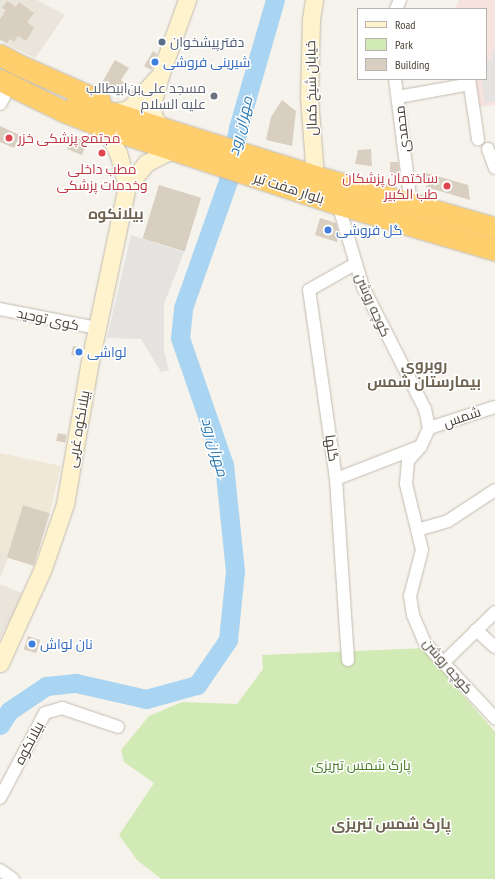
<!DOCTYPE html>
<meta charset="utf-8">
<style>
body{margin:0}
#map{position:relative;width:495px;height:879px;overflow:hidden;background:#f6f3ec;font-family:"PT Sans Narrow",Cairo,sans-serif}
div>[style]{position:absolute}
.residential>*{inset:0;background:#eae5da}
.education>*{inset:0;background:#efe8d6}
.medical>*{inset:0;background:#f6e3e0}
.green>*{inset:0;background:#d2eab5}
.parking>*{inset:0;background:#e5e3e0}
.river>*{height:19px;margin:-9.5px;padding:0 9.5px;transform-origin:9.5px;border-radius:9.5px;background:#a9d4f2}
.building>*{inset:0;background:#d8cfc1;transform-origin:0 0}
.roads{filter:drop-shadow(0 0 1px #c2bbae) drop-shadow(0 0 1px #c2bbae)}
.street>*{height:12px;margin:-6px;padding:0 6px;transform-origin:6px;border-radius:6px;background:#fff}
.secondary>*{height:17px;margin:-8.5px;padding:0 8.5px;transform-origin:8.5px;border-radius:8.5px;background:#fff3cd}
.highway>*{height:21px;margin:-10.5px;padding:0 10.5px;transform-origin:10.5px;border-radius:10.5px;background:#ffcf6e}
.dots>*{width:11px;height:11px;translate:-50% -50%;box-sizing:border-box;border:2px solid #fff;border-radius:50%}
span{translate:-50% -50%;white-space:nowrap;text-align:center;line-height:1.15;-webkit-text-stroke:3px #fff;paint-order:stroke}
.service-label{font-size:14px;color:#4e5e75}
.left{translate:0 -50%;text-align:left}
.shop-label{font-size:14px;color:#366cbe}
.worship-label{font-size:14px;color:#5b616d}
.right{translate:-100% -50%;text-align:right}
.street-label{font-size:14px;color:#4b4439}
.health-label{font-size:14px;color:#be3a42}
.park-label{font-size:14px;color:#4a7f2a}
.water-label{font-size:15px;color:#2e7ab2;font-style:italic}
.neighbourhood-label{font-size:15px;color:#6e6250;font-weight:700}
.legend{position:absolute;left:357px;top:8px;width:130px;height:72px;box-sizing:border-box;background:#fff;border:1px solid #b7b4b0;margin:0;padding:5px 7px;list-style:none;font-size:12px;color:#4b4439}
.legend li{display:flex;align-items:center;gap:8px;height:20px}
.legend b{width:20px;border:1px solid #b7b4b0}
</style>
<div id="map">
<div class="residential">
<i style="clip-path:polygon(0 0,37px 0,65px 15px,35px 58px,0 41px)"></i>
<i style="clip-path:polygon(0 551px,10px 554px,0 577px)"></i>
<i style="clip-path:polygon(0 584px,24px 594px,0 638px)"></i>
</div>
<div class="education">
<i style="clip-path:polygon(0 453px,61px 466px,50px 513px,23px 505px,10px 554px,0 551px)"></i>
</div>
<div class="medical">
<i style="clip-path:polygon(459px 0,495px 0,495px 105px,478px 107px,473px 79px,486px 79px,486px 9px,455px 9px)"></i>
</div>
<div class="green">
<i style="clip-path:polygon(426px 648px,454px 685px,495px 732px,495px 879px,161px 879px,137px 860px,119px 835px,154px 783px,124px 762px,121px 750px,149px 716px,182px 702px,237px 704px,263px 669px,262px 655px)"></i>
</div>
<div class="parking">
<i style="clip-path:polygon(495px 51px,495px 101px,485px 103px,481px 79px,486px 79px,486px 60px,493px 59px,492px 52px)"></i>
<i style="clip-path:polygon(131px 235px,184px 252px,164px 304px,164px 351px,169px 370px,161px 372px,141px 339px,107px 338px)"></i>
</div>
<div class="river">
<i style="left:0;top:725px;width:17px;rotate:-57deg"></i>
<i style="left:9px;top:711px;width:45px;rotate:-34deg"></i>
<i style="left:46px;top:686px;width:30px;rotate:-6deg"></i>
<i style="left:76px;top:683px;width:72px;rotate:12.9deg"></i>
<i style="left:146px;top:699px;width:53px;rotate:-15.4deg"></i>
<i style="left:197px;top:685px;width:55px;rotate:-55.4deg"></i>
<i style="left:228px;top:640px;width:69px;rotate:-84.2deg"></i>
<i style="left:235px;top:571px;width:107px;rotate:-95.9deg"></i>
<i style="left:224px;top:465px;width:134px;rotate:-109.1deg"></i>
<i style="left:180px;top:338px;width:30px;rotate:-84deg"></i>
<i style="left:183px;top:308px;width:135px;rotate:-70.5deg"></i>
<i style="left:228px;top:181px;width:54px;rotate:-79.3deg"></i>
<i style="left:238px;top:128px;width:133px;rotate:-73.9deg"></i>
</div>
<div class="building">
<i style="clip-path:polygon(7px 1px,16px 7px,19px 2px,34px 13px,27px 22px,34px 28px,26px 41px,18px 36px,14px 42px,10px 39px,7px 43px,0 39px,0 19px,6px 10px,2px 8px)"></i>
<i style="clip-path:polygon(153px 51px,157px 54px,151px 70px,144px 66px)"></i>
<i style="clip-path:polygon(115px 60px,129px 68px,121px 80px,125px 84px,115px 86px,101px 84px)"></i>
<i style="clip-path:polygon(282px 100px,296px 111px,292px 146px,266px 140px,271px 117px)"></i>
<i style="clip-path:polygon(0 126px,20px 135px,14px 148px,0 142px)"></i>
<i style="clip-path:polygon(72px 137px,87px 141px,82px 155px,67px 149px)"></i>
<i style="clip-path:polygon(371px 149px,372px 166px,355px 164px,358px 150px)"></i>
<i style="clip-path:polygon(390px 162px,398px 162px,400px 178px,390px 175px)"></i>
<i style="clip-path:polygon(426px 173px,468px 185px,470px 200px,426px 187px)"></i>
<i style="left:159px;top:185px;width:44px;height:56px;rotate:17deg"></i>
<i style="clip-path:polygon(320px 218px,336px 223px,339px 233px,337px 242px,315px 235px)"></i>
<i style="left:73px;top:346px;width:9px;height:9px;rotate:13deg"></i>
<i style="left:58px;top:433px;width:9px;height:8px;rotate:13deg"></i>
<i style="left:23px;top:505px;width:28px;height:55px;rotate:17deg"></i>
<i style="left:28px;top:636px;width:13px;height:14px;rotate:18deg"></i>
</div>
<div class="roads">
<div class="street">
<i style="left:396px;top:9px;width:10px;rotate:-66deg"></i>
<i style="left:395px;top:79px;width:126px;rotate:82.7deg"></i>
<i style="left:469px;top:79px;width:61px;rotate:81.5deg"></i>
<i style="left:398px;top:97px;width:73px;rotate:-10.2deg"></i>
<i style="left:0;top:104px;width:10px;rotate:-61deg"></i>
<i style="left:488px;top:149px;width:20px;rotate:70deg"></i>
<i style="left:338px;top:204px;width:87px;rotate:73.2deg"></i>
<i style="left:363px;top:287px;width:137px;rotate:63.1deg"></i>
<i style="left:425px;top:409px;width:19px;rotate:78deg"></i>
<i style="left:429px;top:428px;width:20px;rotate:114deg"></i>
<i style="left:421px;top:446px;width:20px;rotate:131deg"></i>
<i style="left:408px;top:461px;width:23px;rotate:95deg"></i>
<i style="left:406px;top:484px;width:68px;rotate:76.4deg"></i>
<i style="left:422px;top:550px;width:48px;rotate:104.6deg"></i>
<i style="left:410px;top:596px;width:19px;rotate:81deg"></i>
<i style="left:413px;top:615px;width:30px;rotate:67deg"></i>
<i style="left:425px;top:643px;width:103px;rotate:47deg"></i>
<i style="left:0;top:309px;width:99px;rotate:11.1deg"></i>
<i style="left:429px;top:428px;width:69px;rotate:-17.7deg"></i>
<i style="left:336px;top:479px;width:89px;rotate:-21.1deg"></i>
<i style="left:417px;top:530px;width:32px;rotate:-16deg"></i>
<i style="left:448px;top:521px;width:56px;rotate:-33.4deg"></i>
<i style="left:476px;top:630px;width:25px;rotate:42deg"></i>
<i style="left:348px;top:660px;width:181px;rotate:-93.8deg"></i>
<i style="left:336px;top:479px;width:191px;rotate:-98.1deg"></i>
<i style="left:309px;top:290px;width:53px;rotate:-29.5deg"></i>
<i style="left:443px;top:663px;width:73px;rotate:-44.4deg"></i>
<i style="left:0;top:798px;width:96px;rotate:-62.1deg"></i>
<i style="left:45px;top:713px;width:18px;rotate:-16deg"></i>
<i style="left:62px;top:708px;width:59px;rotate:18.7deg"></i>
<i style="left:0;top:870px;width:16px;rotate:35deg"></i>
</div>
<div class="secondary">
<i style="left:314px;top:0;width:20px;rotate:99deg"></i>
<i style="left:311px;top:20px;width:77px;rotate:91.5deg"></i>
<i style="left:309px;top:97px;width:79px;rotate:85.7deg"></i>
<i style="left:114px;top:113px;width:17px;rotate:-17deg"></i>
<i style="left:130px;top:108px;width:42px;rotate:-47.9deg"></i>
<i style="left:163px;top:128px;width:11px;rotate:-135deg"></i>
<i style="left:155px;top:120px;width:14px;rotate:-107deg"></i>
<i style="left:151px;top:107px;width:33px;rotate:-74deg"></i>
<i style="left:160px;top:75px;width:80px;rotate:-70.2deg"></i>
<i style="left:127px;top:186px;width:30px;rotate:-50deg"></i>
<i style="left:146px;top:163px;width:28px;rotate:-27deg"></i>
<i style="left:0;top:663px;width:104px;rotate:-65.6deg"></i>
<i style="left:43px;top:568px;width:68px;rotate:-71deg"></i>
<i style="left:65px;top:504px;width:140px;rotate:-80.1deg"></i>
<i style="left:89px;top:366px;width:184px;rotate:-78.1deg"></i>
<i style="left:127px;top:186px;width:34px;rotate:-105deg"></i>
<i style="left:118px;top:153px;width:16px;rotate:-117deg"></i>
<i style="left:111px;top:139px;width:16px;rotate:-128deg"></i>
</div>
<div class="highway">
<i style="left:0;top:55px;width:24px;rotate:28deg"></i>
<i style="left:21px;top:66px;width:86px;rotate:23.9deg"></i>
<i style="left:0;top:80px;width:70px;rotate:26.2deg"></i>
<i style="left:63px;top:111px;width:41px;rotate:21.5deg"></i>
<i style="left:101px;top:126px;width:250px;rotate:18.2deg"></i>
<i style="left:338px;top:204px;width:164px;rotate:16.3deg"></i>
<i style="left:76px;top:104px;width:19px;rotate:18deg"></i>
<i style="left:94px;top:110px;width:20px;rotate:9deg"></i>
<i style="left:114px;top:113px;width:211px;rotate:17.4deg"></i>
<i style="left:315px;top:176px;width:187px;rotate:16.1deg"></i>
</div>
</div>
<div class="dots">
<i style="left:162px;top:42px;background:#5c6f8a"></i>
<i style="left:155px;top:62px;background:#3f7fe0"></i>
<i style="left:214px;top:96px;background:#6b7280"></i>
<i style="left:9px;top:138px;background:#e0444e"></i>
<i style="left:102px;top:153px;background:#e0444e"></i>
<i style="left:447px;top:186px;background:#e0444e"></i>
<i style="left:328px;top:230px;background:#3f7fe0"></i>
<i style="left:79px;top:352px;background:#3f7fe0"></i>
<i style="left:32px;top:644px;background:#3f7fe0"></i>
</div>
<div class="service-label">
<span class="left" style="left:170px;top:42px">دفترپیشخوان</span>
</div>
<div class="shop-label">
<span class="left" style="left:163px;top:62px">شیرینی فروشی</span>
<span class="left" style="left:336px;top:230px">گل فروشی</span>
<span class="left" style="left:87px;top:352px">لواشی</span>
<span class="left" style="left:40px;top:644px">نان لواش</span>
</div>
<div class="worship-label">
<span class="right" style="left:206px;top:96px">مسجد علی‌بن‌ابیطالب<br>علیه السلام</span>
</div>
<div class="street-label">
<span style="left:311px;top:88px;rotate:-91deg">خیابان شیخ کمال</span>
<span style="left:402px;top:129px;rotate:-97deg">محمدی</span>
<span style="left:289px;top:188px;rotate:18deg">بلوار هفت تیر</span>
<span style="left:373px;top:305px;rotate:66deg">کوچه روشن</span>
<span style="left:48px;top:319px;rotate:12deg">کوی توحید</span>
<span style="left:462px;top:417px;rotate:-18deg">شمس</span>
<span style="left:78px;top:429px;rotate:-80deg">بیلانکوه غربی</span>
<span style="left:332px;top:448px;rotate:82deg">گلها</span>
<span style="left:448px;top:666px;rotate:49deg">کوچه روشن</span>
<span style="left:29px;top:743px;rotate:-62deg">بیلانکوه</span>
</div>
<div class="health-label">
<span class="left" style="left:18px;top:138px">مجتمع پزشکی خزر</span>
<span style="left:102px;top:177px">مطب داخلی<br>وخدمات پزشکی</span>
<span class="right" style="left:438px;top:186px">ساختمان پزشکان<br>طب الکبیر</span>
</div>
<div class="park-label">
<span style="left:361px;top:765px">پارک شمس تبریزی</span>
</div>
<div class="water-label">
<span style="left:240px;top:126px;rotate:-76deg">مهران رود</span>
<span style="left:215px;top:447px;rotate:74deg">مهران رود</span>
</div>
<div class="neighbourhood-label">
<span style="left:116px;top:214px">بیلانکوه</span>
<span style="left:424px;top:373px">روبروی<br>بیمارستان شمس</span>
<span style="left:391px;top:824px">پارک شمس تبریزی</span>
</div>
<ul class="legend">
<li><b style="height:5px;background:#fff3cd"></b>Road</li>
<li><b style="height:11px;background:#d2eab5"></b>Park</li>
<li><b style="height:11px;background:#d8cfc1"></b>Building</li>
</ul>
</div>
